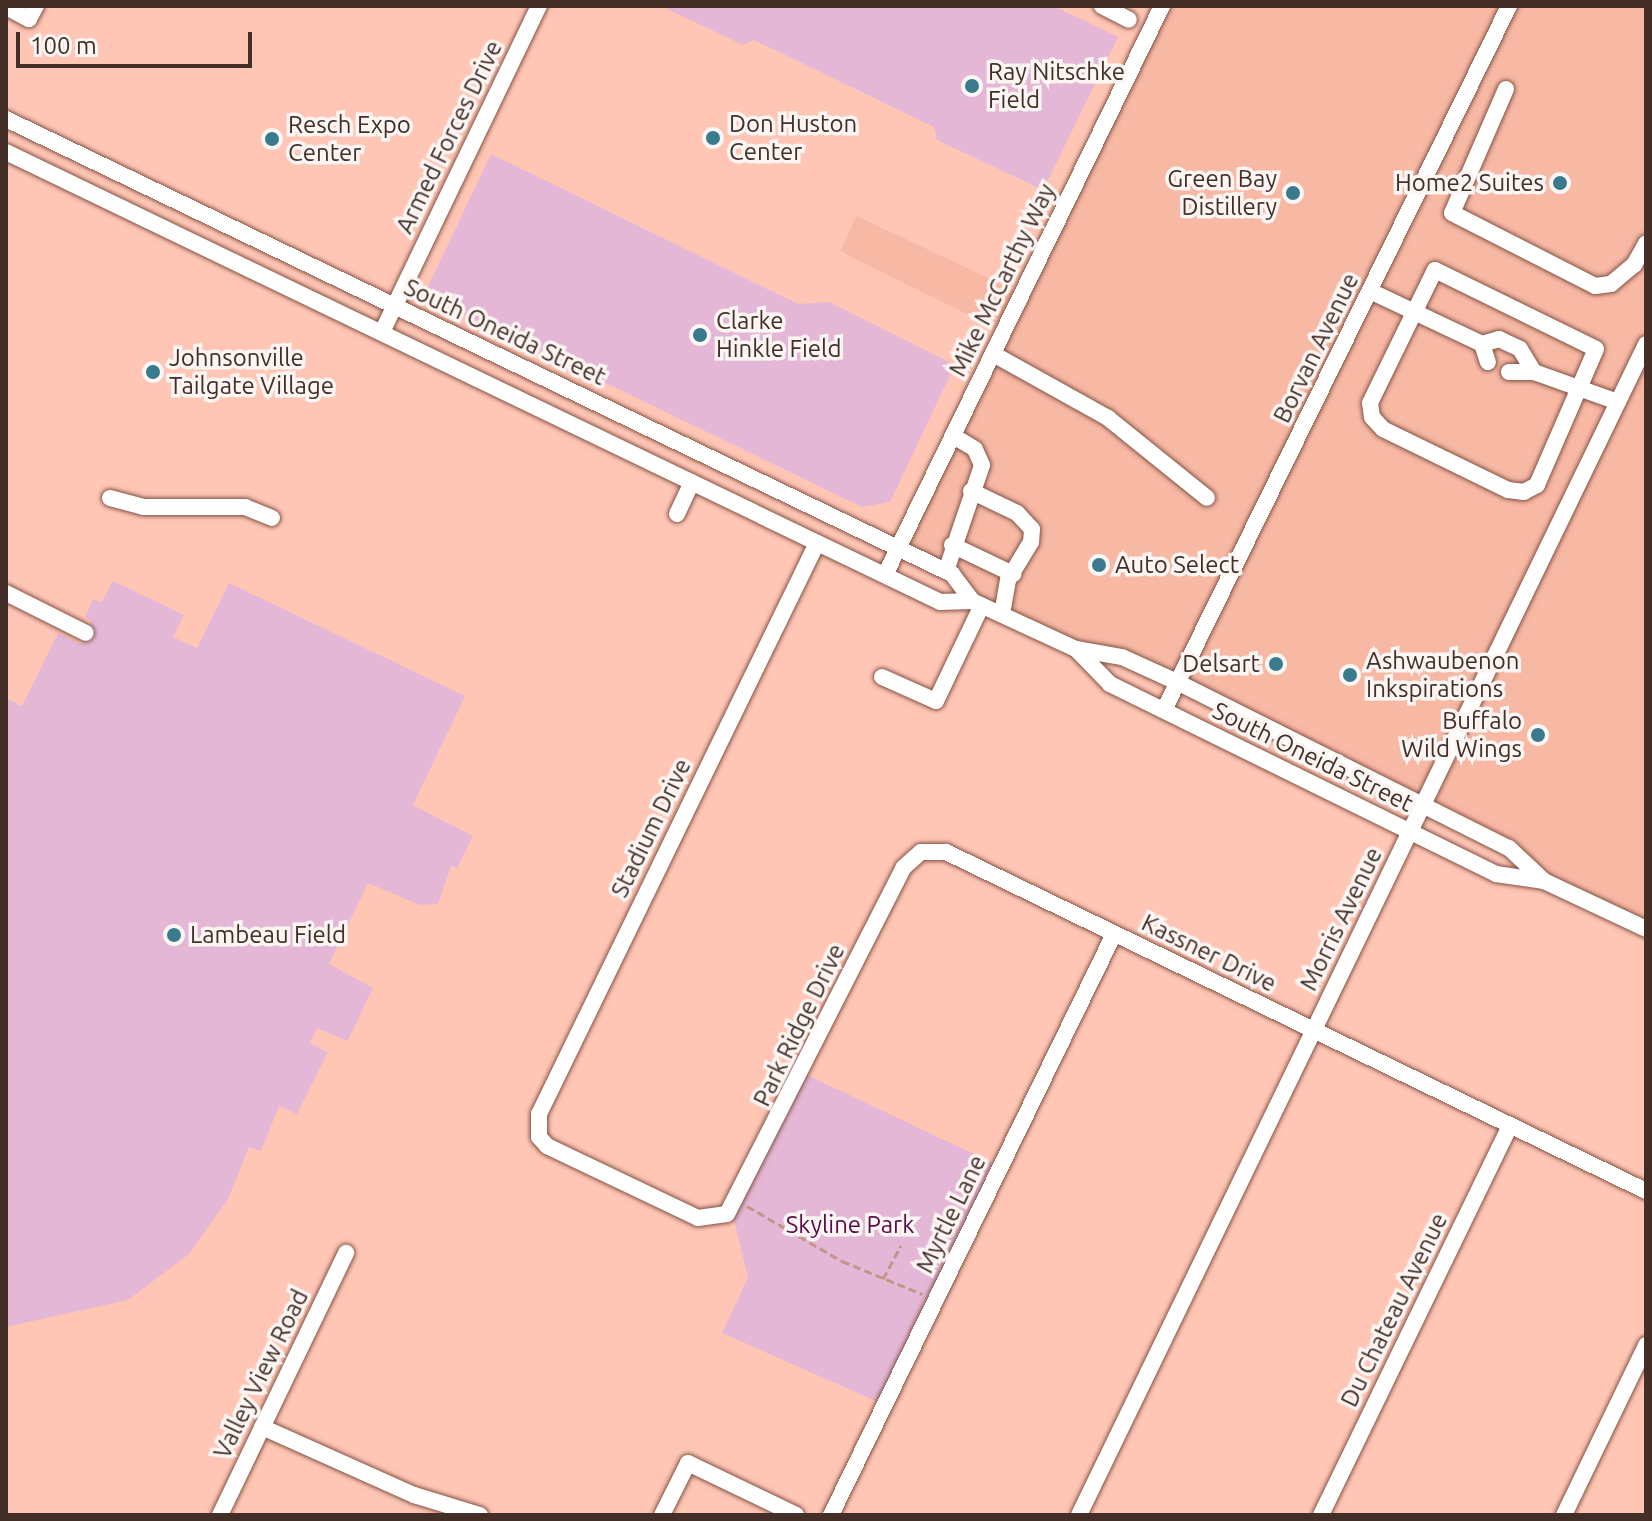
<!DOCTYPE html>
<style>
body{margin:0}
#map{position:relative;width:1652px;height:1521px;overflow:hidden;background:#ffc6b5;font-family:Ubuntu,sans-serif}
div>[style]{position:absolute}
.built>*{inset:0;background:#f7b8a4}
.green>*{inset:0;background:#e4b7d6}
.path>*{height:3px;margin-top:-1.5px;transform-origin:0;background:repeating-linear-gradient(90deg,#c49689 0 8px,transparent 0 12px)}
.roads{filter:drop-shadow(0 0 2px #835344) drop-shadow(0 0 2px #835344)}
.minor>*{height:16px;margin:-8px;padding:0 8px;transform-origin:8px;border-radius:8px;background:#fff}
.dots>*{width:22px;height:22px;translate:-50% -50%;box-sizing:border-box;border:4px solid #fbf5f3;border-radius:50%}
span{translate:-50% -50%;white-space:nowrap;text-align:center;line-height:1.15;-webkit-text-stroke:7px #fbf5f3;paint-order:stroke}
.poi-label{font-size:24px;color:#442e28}
.left{translate:0 -50%;text-align:left}
.right{translate:-100% -50%;text-align:right}
.street-label{font-size:24px;color:#442e28}
.park-label{font-size:24px;color:#590c4a}
.frame{position:absolute;inset:0;border:8px solid #442e28;pointer-events:none}
.scale{position:absolute;left:16px;top:32px;width:236px;height:36px;box-sizing:border-box;border:4px solid #442e28;border-top:0;padding-left:10px;font-size:24px;line-height:28px;white-space:nowrap;color:#442e28;-webkit-text-stroke:6px #fbf5f3;paint-order:stroke}
</style>
<div id="map">
<div class="built">
<i style="clip-path:polygon(1162px 6px,1646px 6px,1646px 929px,1544px 881px,1509px 848px,1179px 683px,1076px 649px,972px 601px,952px 574px,898px 548px,1003px 332px,840px 251px,857px 216px,1022px 294px)"></i>
</div>
<div class="green">
<i style="clip-path:polygon(661px 6px,1054px 6px,1118px 37px,1043px 190px,937px 140px,934px 127px,754px 40px,743px 45px)"></i>
<i style="clip-path:polygon(491px 154px,798px 304px,829px 302px,955px 365px,890px 502px,862px 507px,424px 295px)"></i>
<i style="clip-path:polygon(113px 581px,184px 615px,173px 637px,197px 648px,229px 583px,465px 696px,413px 805px,473px 836px,457px 868px,451px 866px,438px 904px,420px 905px,368px 883px,329px 964px,373px 988px,350px 1036px,347px 1041px,317px 1028px,310px 1043px,328px 1052px,297px 1114px,279px 1106px,261px 1151px,249px 1147px,228px 1199px,189px 1254px,128px 1300px,6px 1327px,6px 698px,22px 706px,58px 633px,81px 644px,92px 621px,85px 617px,93px 599px,102px 602px)"></i>
<i style="clip-path:polygon(803px 1073px,1001px 1167px,885px 1405px,722px 1333px,748px 1278px,732px 1211px)"></i>
</div>
<div class="path">
<i style="left:747px;top:1206px;width:110px;rotate:30.1deg"></i>
<i style="left:842px;top:1261px;width:87px;rotate:22.4deg"></i>
<i style="left:883px;top:1279px;width:38px;rotate:-62deg"></i>
</div>
<div class="roads">
<div class="minor">
<i style="left:1102px;top:6px;width:30px;rotate:27deg"></i>
<i style="left:6px;top:7px;width:26px;rotate:28deg"></i>
<i style="left:29px;top:19px;width:15px;rotate:-62deg"></i>
<i style="left:1506px;top:89px;width:135px;rotate:113.5deg"></i>
<i style="left:1452px;top:213px;width:161px;rotate:27deg"></i>
<i style="left:1595px;top:286px;width:16px;rotate:-7deg"></i>
<i style="left:1611px;top:284px;width:30px;rotate:-40deg"></i>
<i style="left:1634px;top:265px;width:25px;rotate:-61deg"></i>
<i style="left:6px;top:119px;width:1050px;rotate:25.69deg"></i>
<i style="left:952px;top:574px;width:34px;rotate:53deg"></i>
<i style="left:6px;top:152px;width:1037px;rotate:25.72deg"></i>
<i style="left:940px;top:602px;width:32px;rotate:-2deg"></i>
<i style="left:972px;top:601px;width:115px;rotate:24.8deg"></i>
<i style="left:1076px;top:649px;width:47px;rotate:9.9deg"></i>
<i style="left:1122px;top:657px;width:63px;rotate:24.5deg"></i>
<i style="left:1179px;top:683px;width:369px;rotate:26.6deg"></i>
<i style="left:1509px;top:848px;width:48px;rotate:43.3deg"></i>
<i style="left:1435px;top:270px;width:179px;rotate:26.1deg"></i>
<i style="left:1596px;top:349px;width:148px;rotate:113.5deg"></i>
<i style="left:1537px;top:485px;width:15px;rotate:152deg"></i>
<i style="left:1524px;top:492px;width:16px;rotate:-173deg"></i>
<i style="left:1508px;top:490px;width:139px;rotate:-154deg"></i>
<i style="left:1383px;top:429px;width:16px;rotate:-133deg"></i>
<i style="left:1372px;top:417px;width:14px;rotate:-98deg"></i>
<i style="left:1370px;top:403px;width:148px;rotate:-64deg"></i>
<i style="left:1370px;top:291px;width:124px;rotate:25.3deg"></i>
<i style="left:1482px;top:344px;width:19px;rotate:72deg"></i>
<i style="left:382px;top:332px;width:362px;rotate:-64.3deg"></i>
<i style="left:1482px;top:344px;width:18px;rotate:-16deg"></i>
<i style="left:1499px;top:339px;width:23px;rotate:25deg"></i>
<i style="left:1520px;top:349px;width:27px;rotate:59deg"></i>
<i style="left:993px;top:354px;width:132px;rotate:29.1deg"></i>
<i style="left:1108px;top:418px;width:127px;rotate:38.9deg"></i>
<i style="left:1509px;top:372px;width:25px"></i>
<i style="left:1534px;top:372px;width:89px;rotate:19.7deg"></i>
<i style="left:971px;top:491px;width:51px;rotate:25.6deg"></i>
<i style="left:1017px;top:513px;width:22px;rotate:47deg"></i>
<i style="left:1032px;top:529px;width:13px;rotate:94deg"></i>
<i style="left:1031px;top:542px;width:44px;rotate:121.2deg"></i>
<i style="left:1008px;top:580px;width:35px;rotate:100deg"></i>
<i style="left:110px;top:498px;width:35px;rotate:15deg"></i>
<i style="left:144px;top:507px;width:101px"></i>
<i style="left:245px;top:507px;width:29px;rotate:22deg"></i>
<i style="left:677px;top:514px;width:35px;rotate:-65deg"></i>
<i style="left:817px;top:543px;width:635px;rotate:115.96deg"></i>
<i style="left:539px;top:1114px;width:23px;rotate:90deg"></i>
<i style="left:539px;top:1137px;width:12px;rotate:48deg"></i>
<i style="left:547px;top:1146px;width:167px;rotate:25.5deg"></i>
<i style="left:698px;top:1218px;width:29px;rotate:-8deg"></i>
<i style="left:727px;top:1214px;width:388px;rotate:-63deg"></i>
<i style="left:903px;top:868px;width:24px;rotate:-42deg"></i>
<i style="left:921px;top:852px;width:25px"></i>
<i style="left:946px;top:852px;width:778px;rotate:25.84deg"></i>
<i style="left:952px;top:545px;width:68px;rotate:25.4deg"></i>
<i style="left:946px;top:571px;width:112px;rotate:-71.2deg"></i>
<i style="left:982px;top:465px;width:17px;rotate:-114deg"></i>
<i style="left:975px;top:449px;width:26px;rotate:-149deg"></i>
<i style="left:885px;top:575px;width:633px;rotate:-64.04deg"></i>
<i style="left:6px;top:593px;width:89px;rotate:26.6deg"></i>
<i style="left:1076px;top:649px;width:49px;rotate:45.8deg"></i>
<i style="left:1110px;top:684px;width:430px;rotate:26.2deg"></i>
<i style="left:1496px;top:874px;width:49px;rotate:8.3deg"></i>
<i style="left:1544px;top:881px;width:113px;rotate:25.2deg"></i>
<i style="left:882px;top:677px;width:59px;rotate:24deg"></i>
<i style="left:936px;top:701px;width:106px;rotate:-64.4deg"></i>
<i style="left:1164px;top:710px;width:784px;rotate:-63.89deg"></i>
<i style="left:262px;top:1427px;width:167px;rotate:24.1deg"></i>
<i style="left:414px;top:1495px;width:69px;rotate:16.9deg"></i>
<i style="left:220px;top:1515px;width:291px;rotate:-64.3deg"></i>
<i style="left:662px;top:1515px;width:58px;rotate:-63.4deg"></i>
<i style="left:688px;top:1463px;width:120px;rotate:25.7deg"></i>
<i style="left:831px;top:1515px;width:646px;rotate:-64.03deg"></i>
<i style="left:1079px;top:1515px;width:1301px;rotate:-64.16deg"></i>
<i style="left:1321px;top:1515px;width:433px;rotate:-64.1deg"></i>
<i style="left:1564px;top:1515px;width:189px;rotate:-64.2deg"></i>
</div>
</div>
<div class="dots">
<i style="left:972px;top:86px;background:#397b8c"></i>
<i style="left:713px;top:138px;background:#397b8c"></i>
<i style="left:272px;top:139px;background:#397b8c"></i>
<i style="left:1560px;top:183px;background:#397b8c"></i>
<i style="left:1293px;top:193px;background:#397b8c"></i>
<i style="left:700px;top:335px;background:#397b8c"></i>
<i style="left:153px;top:372px;background:#397b8c"></i>
<i style="left:1099px;top:565px;background:#397b8c"></i>
<i style="left:1276px;top:664px;background:#397b8c"></i>
<i style="left:1350px;top:675px;background:#397b8c"></i>
<i style="left:1538px;top:735px;background:#397b8c"></i>
<i style="left:174px;top:935px;background:#397b8c"></i>
</div>
<div class="poi-label">
<span class="left" style="left:988px;top:86px">Ray Nitschke<br>Field</span>
<span class="left" style="left:729px;top:138px">Don Huston<br>Center</span>
<span class="left" style="left:288px;top:139px">Resch Expo<br>Center</span>
<span class="right" style="left:1277px;top:193px">Green Bay<br>Distillery</span>
<span class="right" style="left:1544px;top:183px">Home2 Suites</span>
<span class="left" style="left:716px;top:335px">Clarke<br>Hinkle Field</span>
<span class="left" style="left:169px;top:372px">Johnsonville<br>Tailgate Village</span>
<span class="left" style="left:1115px;top:565px">Auto Select</span>
<span class="left" style="left:1366px;top:675px">Ashwaubenon<br>Inkspirations</span>
<span class="right" style="left:1260px;top:664px">Delsart</span>
<span class="right" style="left:1522px;top:735px">Buffalo<br>Wild Wings</span>
<span class="left" style="left:190px;top:935px">Lambeau Field</span>
</div>
<div class="street-label">
<span style="left:449px;top:137px;rotate:-64deg">Armed Forces Drive</span>
<span style="left:1002px;top:280px;rotate:-64deg">Mike McCarthy Way</span>
<span style="left:505px;top:332px;rotate:25deg">South Oneida Street</span>
<span style="left:1316px;top:348px;rotate:-64deg">Borvan Avenue</span>
<span style="left:1313px;top:757px;rotate:26deg">South Oneida Street</span>
<span style="left:651px;top:828px;rotate:-64deg">Stadium Drive</span>
<span style="left:1341px;top:919px;rotate:-64deg">Morris Avenue</span>
<span style="left:1209px;top:953px;rotate:26deg">Kassner Drive</span>
<span style="left:799px;top:1025px;rotate:-64deg">Park Ridge Drive</span>
<span style="left:951px;top:1214px;rotate:-64deg">Myrtle Lane</span>
<span style="left:1394px;top:1310px;rotate:-64deg">Du Chateau Avenue</span>
<span style="left:261px;top:1374px;rotate:-64deg">Valley View Road</span>
</div>
<div class="park-label">
<span style="left:850px;top:1225px">Skyline Park</span>
</div>
<div class="frame"></div>
<div class="scale">100 m</div>
</div>
